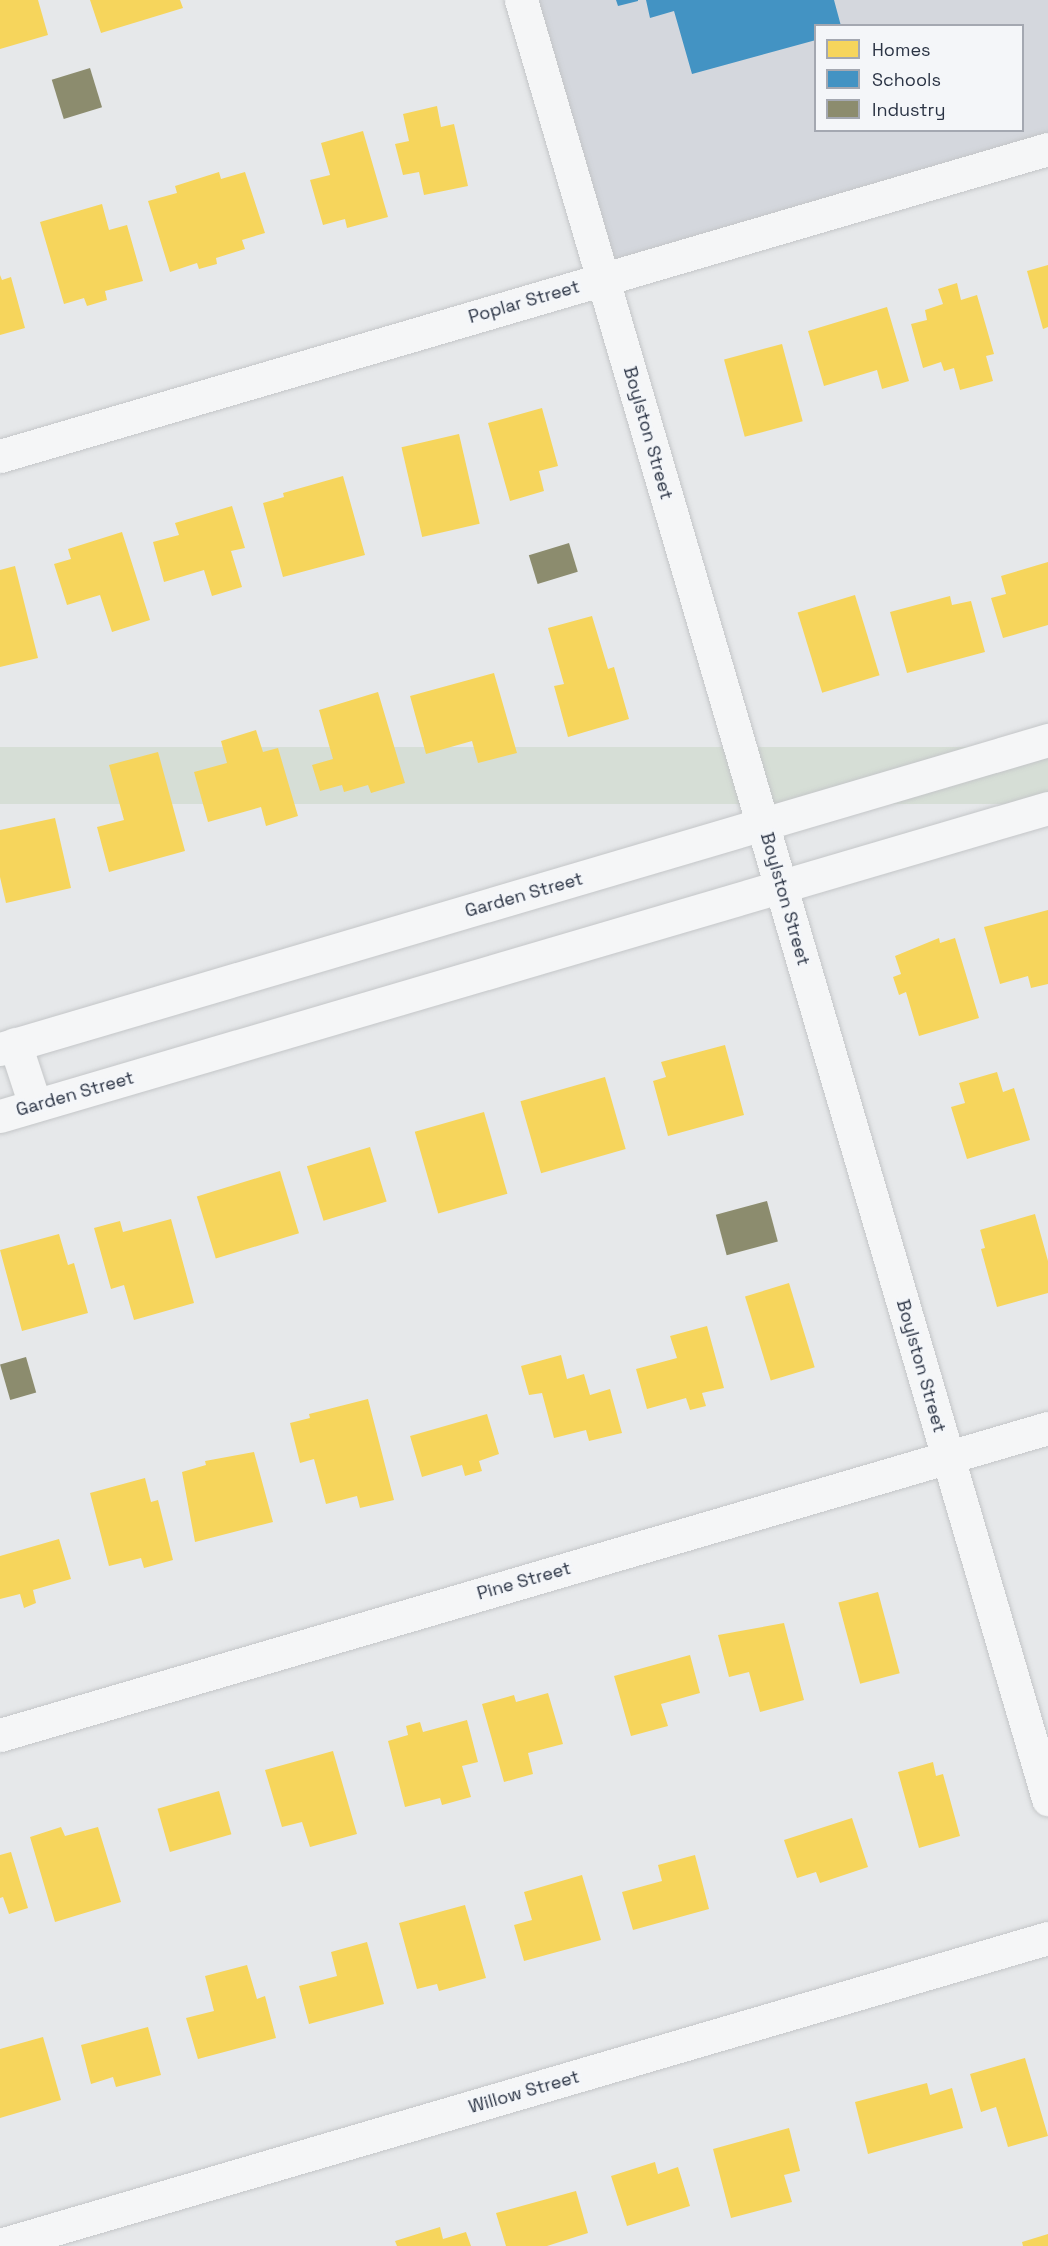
<!DOCTYPE html>
<style>
body{margin:0}
#map{position:relative;width:1048px;height:2246px;overflow:hidden;background:#e6e8ea;font-family:"Space Grotesk",sans-serif}
div>[style]{position:absolute}
.built>*{inset:0;background:#d4d7dd}
.green>*{inset:0;background:#d6ded6;transform-origin:0 0}
.homes>*{inset:0;background:#f6d55c;transform-origin:0 0}
.schools>*{inset:0;background:#4393c3}
.industry>*{inset:0;background:#8c8c6e;transform-origin:0 0}
.roads{filter:drop-shadow(0 0 2px #c4c6c8) drop-shadow(0 0 2px #c4c6c8)}
.street>*{height:33px;margin:-16.5px;padding:0 16.5px;transform-origin:16.5px;border-radius:16.5px;background:#f5f6f7}
span{translate:-50% -50%;white-space:nowrap;text-align:center;line-height:1.15;-webkit-text-stroke:6px #f4f6f9;paint-order:stroke}
.street-label{font-size:18px;color:#2b3445}
.legend{position:absolute;left:814px;top:24px;width:210px;height:108px;box-sizing:border-box;background:#f4f6f9;border:2px solid #a4a8b1;margin:0;padding:8px 10px;list-style:none;font-size:18px;color:#2b3445}
.legend li{display:flex;align-items:center;gap:12px;height:30px}
.legend b{width:30px;border:2px solid #a4a8b1}
</style>
<div id="map">
<div class="built">
<i style="clip-path:polygon(evenodd,532px 0,1048px 0,1048px 138px,610px 265px,532px 0,816px 26px,1022px 26px,1022px 130px,816px 130px,816px 26px)"></i>
</div>
<div class="green">
<i style="left:1048px;top:747px;width:57px;height:1092px;rotate:90deg"></i>
</div>
<div class="homes">
<i style="clip-path:polygon(0 0,38px 0,48px 35px,0 49px)"></i>
<i style="clip-path:polygon(90px 0,180px 0,183px 8px,101px 33px)"></i>
<i style="clip-path:polygon(437px 106px,441px 127px,454px 124px,468px 186px,424px 195px,419px 172px,403px 175px,395px 144px,409px 141px,403px 114px)"></i>
<i style="clip-path:polygon(363px 131px,388px 217px,347px 228px,345px 219px,323px 225px,310px 180px,330px 175px,321px 143px)"></i>
<i style="clip-path:polygon(219px 172px,221px 179px,245px 172px,265px 233px,242px 240px,245px 249px,216px 258px,217px 264px,199px 269px,197px 263px,170px 272px,148px 201px,177px 193px,175px 186px)"></i>
<i style="clip-path:polygon(102px 204px,109px 230px,127px 225px,143px 281px,105px 291px,107px 300px,87px 306px,84px 298px,64px 304px,40px 222px)"></i>
<i style="clip-path:polygon(1048px 265px,1048px 327px,1043px 329px,1027px 271px)"></i>
<i style="clip-path:polygon(0 275px,2px 280px,11px 277px,25px 328px,0 335px)"></i>
<i style="clip-path:polygon(957px 283px,961px 300px,977px 295px,994px 354px,986px 356px,993px 381px,960px 390px,954px 368px,944px 371px,941px 362px,923px 368px,911px 324px,927px 320px,925px 310px,943px 304px,938px 289px)"></i>
<i style="clip-path:polygon(887px 307px,909px 381px,882px 389px,877px 370px,824px 386px,808px 331px)"></i>
<i style="left:782px;top:344px;width:80px;height:60px;rotate:75deg"></i>
<i style="clip-path:polygon(542px 408px,558px 466px,539px 471px,544px 491px,510px 501px,488px 423px)"></i>
<i style="left:459px;top:434px;width:92px;height:59px;rotate:77deg"></i>
<i style="clip-path:polygon(343px 476px,365px 555px,283px 577px,263px 503px,284px 497px,283px 493px)"></i>
<i style="clip-path:polygon(232px 506px,245px 548px,231px 551px,242px 587px,212px 596px,204px 570px,164px 582px,153px 542px,179px 535px,175px 523px)"></i>
<i style="clip-path:polygon(122px 532px,150px 620px,112px 632px,100px 595px,67px 605px,54px 564px,71px 559px,68px 549px)"></i>
<i style="clip-path:polygon(1048px 562px,1048px 625px,1003px 638px,991px 598px,1006px 594px,1001px 576px)"></i>
<i style="clip-path:polygon(15px 566px,38px 658px,0 667px,0 570px)"></i>
<i style="left:855px;top:595px;width:84px;height:60px;rotate:73deg"></i>
<i style="clip-path:polygon(950px 596px,952px 605px,971px 601px,985px 652px,907px 673px,890px 612px)"></i>
<i style="clip-path:polygon(592px 616px,608px 669px,614px 667px,629px 719px,568px 737px,554px 686px,564px 684px,548px 628px)"></i>
<i style="clip-path:polygon(494px 673px,517px 753px,478px 763px,472px 741px,426px 754px,410px 696px)"></i>
<i style="clip-path:polygon(378px 692px,405px 783px,371px 793px,368px 785px,344px 792px,342px 785px,320px 791px,312px 765px,333px 759px,319px 710px)"></i>
<i style="clip-path:polygon(256px 730px,263px 752px,278px 748px,298px 816px,266px 826px,261px 807px,208px 822px,194px 772px,227px 763px,221px 741px)"></i>
<i style="clip-path:polygon(158px 752px,185px 851px,109px 872px,97px 827px,124px 820px,109px 765px)"></i>
<i style="clip-path:polygon(55px 818px,71px 888px,6px 903px,0 877px,0 830px)"></i>
<i style="clip-path:polygon(1048px 910px,1048px 984px,1031px 988px,1028px 976px,1000px 984px,984px 927px)"></i>
<i style="clip-path:polygon(939px 938px,940px 943px,955px 938px,979px 1018px,919px 1036px,906px 992px,899px 995px,893px 977px,901px 974px,895px 956px)"></i>
<i style="clip-path:polygon(725px 1045px,744px 1115px,668px 1136px,653px 1081px,666px 1077px,661px 1062px)"></i>
<i style="clip-path:polygon(997px 1072px,1003px 1092px,1014px 1088px,1030px 1140px,967px 1159px,951px 1107px,965px 1103px,959px 1083px)"></i>
<i style="left:605px;top:1077px;width:75px;height:88px;rotate:74deg"></i>
<i style="left:484px;top:1112px;width:85px;height:72px;rotate:74deg"></i>
<i style="left:370px;top:1147px;width:57px;height:66px;rotate:73deg"></i>
<i style="left:280px;top:1171px;width:65px;height:87px;rotate:73deg"></i>
<i style="clip-path:polygon(1035px 1214px,1048px 1261px,1048px 1293px,997px 1307px,981px 1249px,985px 1248px,980px 1230px)"></i>
<i style="clip-path:polygon(171px 1219px,194px 1303px,134px 1320px,124px 1285px,111px 1289px,94px 1228px,120px 1221px,123px 1232px)"></i>
<i style="clip-path:polygon(59px 1234px,68px 1265px,74px 1263px,88px 1313px,22px 1331px,0 1250px)"></i>
<i style="left:789px;top:1283px;width:88px;height:46px;rotate:73deg"></i>
<i style="clip-path:polygon(707px 1326px,724px 1388px,702px 1393px,706px 1406px,690px 1410px,686px 1398px,647px 1409px,636px 1369px,677px 1358px,670px 1336px)"></i>
<i style="clip-path:polygon(561px 1355px,567px 1379px,584px 1374px,590px 1395px,610px 1389px,622px 1433px,589px 1441px,586px 1430px,554px 1438px,542px 1393px,529px 1395px,521px 1366px)"></i>
<i style="clip-path:polygon(368px 1399px,394px 1500px,360px 1508px,357px 1496px,326px 1504px,314px 1459px,300px 1463px,290px 1423px,310px 1418px,309px 1414px)"></i>
<i style="clip-path:polygon(487px 1414px,499px 1454px,479px 1461px,482px 1471px,465px 1476px,462px 1465px,422px 1477px,410px 1436px)"></i>
<i style="clip-path:polygon(254px 1452px,273px 1522px,195px 1542px,182px 1472px,206px 1465px,205px 1461px)"></i>
<i style="clip-path:polygon(145px 1478px,151px 1502px,158px 1500px,173px 1560px,144px 1568px,141px 1558px,109px 1566px,90px 1493px)"></i>
<i style="clip-path:polygon(59px 1539px,71px 1579px,33px 1590px,36px 1603px,24px 1608px,20px 1594px,0 1599px,0 1556px)"></i>
<i style="left:878px;top:1592px;width:84px;height:41px;rotate:75deg"></i>
<i style="clip-path:polygon(784px 1623px,804px 1700px,760px 1712px,749px 1672px,729px 1677px,718px 1635px)"></i>
<i style="clip-path:polygon(690px 1655px,700px 1693px,661px 1704px,668px 1726px,631px 1736px,614px 1676px)"></i>
<i style="clip-path:polygon(548px 1693px,563px 1744px,528px 1753px,533px 1774px,504px 1782px,482px 1704px,514px 1695px,516px 1702px)"></i>
<i style="clip-path:polygon(467px 1720px,478px 1762px,462px 1766px,471px 1797px,442px 1805px,440px 1798px,405px 1807px,388px 1741px,408px 1735px,406px 1726px,420px 1722px,423px 1732px)"></i>
<i style="clip-path:polygon(333px 1751px,357px 1834px,310px 1847px,302px 1822px,282px 1827px,265px 1770px)"></i>
<i style="clip-path:polygon(933px 1762px,936px 1776px,943px 1774px,960px 1836px,919px 1848px,898px 1772px)"></i>
<i style="left:219px;top:1791px;width:45px;height:64px;rotate:74deg"></i>
<i style="clip-path:polygon(852px 1818px,868px 1867px,820px 1883px,816px 1872px,797px 1878px,784px 1840px)"></i>
<i style="clip-path:polygon(61px 1827px,65px 1836px,98px 1827px,121px 1902px,55px 1922px,30px 1837px)"></i>
<i style="clip-path:polygon(11px 1852px,28px 1908px,9px 1914px,3px 1897px,0 1898px,0 1855px)"></i>
<i style="clip-path:polygon(695px 1855px,709px 1909px,633px 1930px,622px 1892px,662px 1881px,658px 1865px)"></i>
<i style="clip-path:polygon(582px 1875px,601px 1940px,524px 1961px,514px 1925px,532px 1920px,524px 1892px)"></i>
<i style="clip-path:polygon(465px 1905px,486px 1978px,439px 1991px,437px 1984px,417px 1989px,399px 1923px)"></i>
<i style="clip-path:polygon(367px 1942px,384px 2004px,309px 2024px,299px 1986px,337px 1976px,331px 1952px)"></i>
<i style="clip-path:polygon(247px 1965px,257px 1999px,265px 1996px,276px 2038px,198px 2059px,186px 2018px,214px 2011px,205px 1976px)"></i>
<i style="clip-path:polygon(148px 2027px,161px 2075px,116px 2087px,113px 2077px,91px 2084px,81px 2045px)"></i>
<i style="clip-path:polygon(43px 2037px,61px 2100px,0 2118px,0 2049px)"></i>
<i style="clip-path:polygon(1025px 2058px,1048px 2136px,1008px 2147px,996px 2107px,981px 2112px,970px 2074px)"></i>
<i style="clip-path:polygon(927px 2083px,930px 2095px,952px 2088px,963px 2128px,868px 2154px,855px 2102px)"></i>
<i style="clip-path:polygon(789px 2128px,800px 2171px,784px 2175px,792px 2202px,731px 2218px,713px 2149px)"></i>
<i style="clip-path:polygon(655px 2162px,658px 2174px,678px 2167px,690px 2206px,627px 2226px,611px 2176px)"></i>
<i style="clip-path:polygon(576px 2191px,588px 2233px,547px 2246px,506px 2246px,496px 2213px)"></i>
<i style="clip-path:polygon(440px 2227px,443px 2239px,466px 2232px,471px 2246px,397px 2246px,395px 2241px)"></i>
<i style="clip-path:polygon(1048px 2234px,1048px 2246px,1023px 2246px,1022px 2242px)"></i>
</div>
<div class="schools">
<i style="clip-path:polygon(616px 0,638px 0,638px 1px,618px 6px)"></i>
<i style="clip-path:polygon(646px 0,834px 0,841px 26px,816px 26px,816px 40px,692px 74px,674px 11px,650px 18px)"></i>
</div>
<div class="industry">
<i style="left:90px;top:68px;width:41px;height:40px;rotate:73deg"></i>
<i style="left:569px;top:543px;width:30px;height:42px;rotate:73deg"></i>
<i style="left:767px;top:1201px;width:42px;height:53px;rotate:75deg"></i>
<i style="left:26px;top:1357px;width:37px;height:27px;rotate:74deg"></i>
</div>
<div class="roads">
<div class="street">
<i style="left:521px;top:0;width:1875px;rotate:73.67deg"></i>
<i style="left:0;top:456px;width:1092px;rotate:-16.33deg"></i>
<i style="left:15px;top:1044px;width:64px;rotate:71.8deg"></i>
<i style="left:0;top:1049px;width:1093px;rotate:-16.43deg"></i>
<i style="left:0;top:1116px;width:1092px;rotate:-16.38deg"></i>
<i style="left:0;top:1735px;width:1092px;rotate:-16.33deg"></i>
<i style="left:0;top:2245px;width:1092px;rotate:-16.33deg"></i>
</div>
</div>
<div class="street-label">
<span style="left:524px;top:302px;rotate:-16deg">Poplar Street</span>
<span style="left:648px;top:433px;rotate:74deg">Boylston Street</span>
<span style="left:524px;top:895px;rotate:-16deg">Garden Street</span>
<span style="left:785px;top:899px;rotate:74deg">Boylston Street</span>
<span style="left:75px;top:1094px;rotate:-16deg">Garden Street</span>
<span style="left:921px;top:1366px;rotate:74deg">Boylston Street</span>
<span style="left:524px;top:1581px;rotate:-16deg">Pine Street</span>
<span style="left:524px;top:2092px;rotate:-16deg">Willow Street</span>
</div>
<ul class="legend">
<li><b style="height:16px;background:#f6d55c"></b>Homes</li>
<li><b style="height:16px;background:#4393c3"></b>Schools</li>
<li><b style="height:16px;background:#8c8c6e"></b>Industry</li>
</ul>
</div>
